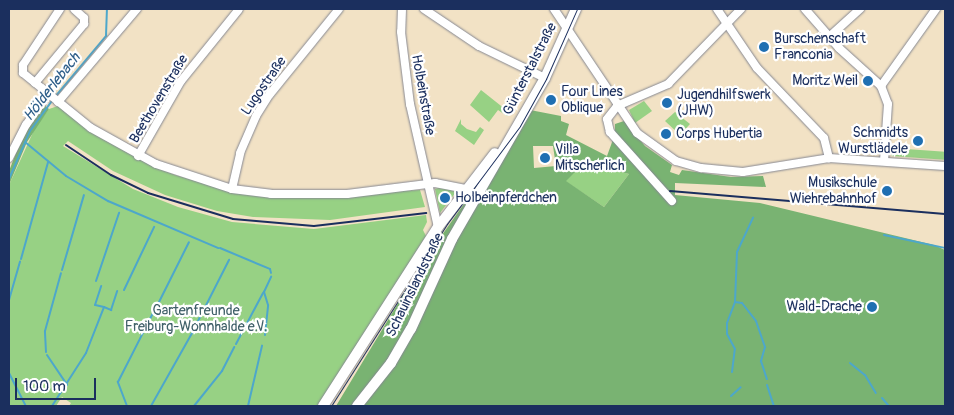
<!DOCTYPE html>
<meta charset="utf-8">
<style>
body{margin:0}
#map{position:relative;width:954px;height:415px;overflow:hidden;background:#f2e2c5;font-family:Pangolin,sans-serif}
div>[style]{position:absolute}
.green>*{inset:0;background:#97d184;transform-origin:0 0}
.forest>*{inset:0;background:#79b372}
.stream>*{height:2px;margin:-1px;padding:0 1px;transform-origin:1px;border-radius:1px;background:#4da7cb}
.roads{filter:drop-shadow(0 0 1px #868892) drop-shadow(0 0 1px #868892)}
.minor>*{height:8px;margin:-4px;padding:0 4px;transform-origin:4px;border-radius:4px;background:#fff}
.major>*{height:10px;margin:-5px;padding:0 5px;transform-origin:5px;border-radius:5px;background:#fff}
.tram>*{height:1px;margin:-0.5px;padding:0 0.5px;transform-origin:0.5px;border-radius:0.5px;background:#1b2f5e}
.rail>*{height:2px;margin:-1px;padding:0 1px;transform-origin:1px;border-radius:1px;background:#1b2f5e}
.dots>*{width:14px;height:14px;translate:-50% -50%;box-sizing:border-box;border:2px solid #fff;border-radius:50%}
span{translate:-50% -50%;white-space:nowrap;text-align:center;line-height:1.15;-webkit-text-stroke:4.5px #fff;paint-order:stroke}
.poi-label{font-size:14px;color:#1b2f5e}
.left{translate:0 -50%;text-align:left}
.right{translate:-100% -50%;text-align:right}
.street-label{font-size:14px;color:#1b2f5e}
.park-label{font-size:14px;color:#406069}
.water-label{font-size:15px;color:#2f5f8a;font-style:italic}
.frame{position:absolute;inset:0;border:10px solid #1b2f5e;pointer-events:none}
.scale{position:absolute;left:15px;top:378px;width:81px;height:22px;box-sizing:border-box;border:2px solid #1b2f5e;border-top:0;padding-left:6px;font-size:15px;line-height:18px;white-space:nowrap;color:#1b2f5e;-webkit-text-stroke:4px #fff;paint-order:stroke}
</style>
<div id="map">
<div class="green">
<i style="clip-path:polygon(481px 90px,510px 113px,507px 116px,498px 110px,489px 122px,470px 105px)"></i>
<i style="clip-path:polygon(644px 101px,652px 111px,635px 123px,629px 110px)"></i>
<i style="clip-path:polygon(58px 106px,98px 136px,143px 161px,175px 175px,232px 191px,272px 196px,420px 190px,425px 207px,330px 220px,253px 217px,217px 211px,165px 195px,113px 171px,68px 141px,63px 146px,133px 189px,178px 207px,232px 222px,314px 229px,426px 215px,427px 222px,423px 230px,426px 236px,318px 406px,69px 406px,71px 403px,62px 397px,56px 406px,9px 406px,9px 185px,35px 128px,49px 109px)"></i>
<i style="clip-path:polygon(675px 112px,690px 124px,680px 135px,665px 121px)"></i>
<i style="clip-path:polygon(461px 119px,461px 124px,467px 129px,476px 132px,480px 127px,484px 130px,474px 145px,455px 131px)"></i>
<i style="left:892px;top:148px;width:53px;height:8px;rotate:4deg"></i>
<i style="clip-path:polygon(595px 165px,629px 174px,604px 207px,565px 181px,581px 166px)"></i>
<i style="clip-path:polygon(442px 187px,456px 192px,440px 213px,435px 189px)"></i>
</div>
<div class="forest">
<i style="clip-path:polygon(44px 105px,49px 109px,27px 142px,9px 185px,9px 171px,22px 138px)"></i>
<i style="clip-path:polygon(evenodd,530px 110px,561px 116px,561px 121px,569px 124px,566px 135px,607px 156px,615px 134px,615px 124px,624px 121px,645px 146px,672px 165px,670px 172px,679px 175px,682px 170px,731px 177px,763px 176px,766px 187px,675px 183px,675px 195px,760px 203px,934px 245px,945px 250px,945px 406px,336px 406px,423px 262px,530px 110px,533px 146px,553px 146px,556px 166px,534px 168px,533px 146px,530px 110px,595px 165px,629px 174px,604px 207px,566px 181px,581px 166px,595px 165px)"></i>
</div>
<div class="stream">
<i style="left:55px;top:97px;width:80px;rotate:-50.1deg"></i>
<i style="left:106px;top:36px;width:27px;rotate:-88deg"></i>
<i style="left:25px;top:142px;width:53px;rotate:39.7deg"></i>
<i style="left:66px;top:176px;width:49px;rotate:30.8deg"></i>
<i style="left:108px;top:201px;width:120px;rotate:23.1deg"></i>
<i style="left:9px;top:179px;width:52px;rotate:-66.4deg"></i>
<i style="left:30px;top:131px;width:37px;rotate:-54deg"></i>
<i style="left:884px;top:235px;width:62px;rotate:12deg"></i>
<i style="left:220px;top:248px;width:54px;rotate:22.8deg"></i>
<i style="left:270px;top:269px;width:4px;rotate:76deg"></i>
<i style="left:21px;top:259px;width:101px;rotate:-74.4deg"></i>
<i style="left:62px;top:270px;width:78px;rotate:-73.7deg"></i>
<i style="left:96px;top:281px;width:72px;rotate:-71.3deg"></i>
<i style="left:124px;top:290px;width:70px;rotate:-64.5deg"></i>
<i style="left:9px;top:300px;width:40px;rotate:-74deg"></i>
<i style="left:735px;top:302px;width:7px;rotate:8deg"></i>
<i style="left:742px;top:303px;width:23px;rotate:52deg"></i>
<i style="left:756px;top:321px;width:28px;rotate:71deg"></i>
<i style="left:765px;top:347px;width:15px;rotate:106deg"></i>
<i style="left:761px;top:361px;width:19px;rotate:72deg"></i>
<i style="left:158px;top:304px;width:69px;rotate:-63.4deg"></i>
<i style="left:104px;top:307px;width:8px;rotate:23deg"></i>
<i style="left:111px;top:310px;width:20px;rotate:-72deg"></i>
<i style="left:197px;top:323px;width:71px;rotate:-63.1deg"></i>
<i style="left:265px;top:335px;width:30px;rotate:-84deg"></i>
<i style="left:268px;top:305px;width:14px;rotate:-107deg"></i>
<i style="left:264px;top:292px;width:17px;rotate:-65deg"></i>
<i style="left:236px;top:344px;width:58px;rotate:-62.1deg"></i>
<i style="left:46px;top:352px;width:21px;rotate:-93deg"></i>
<i style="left:45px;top:331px;width:60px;rotate:-74.6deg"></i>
<i style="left:47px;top:355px;width:36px;rotate:56deg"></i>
<i style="left:850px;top:363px;width:19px;rotate:39deg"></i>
<i style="left:865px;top:375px;width:21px;rotate:59deg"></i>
<i style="left:732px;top:372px;width:23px;rotate:-83deg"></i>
<i style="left:735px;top:349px;width:17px;rotate:-118deg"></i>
<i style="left:727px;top:334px;width:11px;rotate:-90deg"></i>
<i style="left:727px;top:323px;width:22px;rotate:-69deg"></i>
<i style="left:735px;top:302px;width:50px;rotate:-87.7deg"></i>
<i style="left:737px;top:252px;width:38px;rotate:-65deg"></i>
<i style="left:9px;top:373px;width:37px;rotate:63deg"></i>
<i style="left:767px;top:385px;width:22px;rotate:72deg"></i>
<i style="left:731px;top:396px;width:13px;rotate:-42deg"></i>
<i style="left:882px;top:398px;width:11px;rotate:49deg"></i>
<i style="left:52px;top:406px;width:63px;rotate:-57.3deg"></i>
<i style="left:86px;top:353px;width:49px;rotate:-68.6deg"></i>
<i style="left:104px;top:307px;width:9px;rotate:-167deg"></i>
<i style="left:95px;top:305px;width:20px;rotate:-72deg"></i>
<i style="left:127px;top:406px;width:26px;rotate:-111deg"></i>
<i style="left:118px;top:382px;width:84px;rotate:-63.1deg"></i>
<i style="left:151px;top:406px;width:90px;rotate:-60.6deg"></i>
<i style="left:194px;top:406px;width:45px;rotate:-51.3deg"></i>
<i style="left:222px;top:371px;width:27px;rotate:-63deg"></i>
<i style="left:248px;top:406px;width:62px;rotate:-76.9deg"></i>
</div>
<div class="roads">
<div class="minor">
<i style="left:60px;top:9px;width:67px;rotate:123.5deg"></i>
<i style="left:23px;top:65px;width:8px;rotate:90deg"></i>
<i style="left:23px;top:73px;width:87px;rotate:39deg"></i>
<i style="left:91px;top:128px;width:74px;rotate:29deg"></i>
<i style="left:156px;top:164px;width:80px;rotate:18.2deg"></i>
<i style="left:232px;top:189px;width:39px;rotate:7deg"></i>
<i style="left:271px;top:194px;width:76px"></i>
<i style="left:347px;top:194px;width:89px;rotate:-7.1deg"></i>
<i style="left:435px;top:183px;width:31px;rotate:11deg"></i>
<i style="left:402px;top:9px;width:23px;rotate:92deg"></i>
<i style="left:401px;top:32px;width:73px;rotate:82.9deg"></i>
<i style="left:410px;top:104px;width:126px;rotate:77.2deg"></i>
<i style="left:424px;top:9px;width:66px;rotate:33.9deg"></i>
<i style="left:479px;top:46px;width:73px;rotate:25.9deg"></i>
<i style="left:554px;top:9px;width:149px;rotate:56.2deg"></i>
<i style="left:637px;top:133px;width:48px;rotate:35.7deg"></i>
<i style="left:676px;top:161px;width:26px;rotate:16deg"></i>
<i style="left:701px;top:168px;width:42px;rotate:5.4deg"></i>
<i style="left:743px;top:172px;width:87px;rotate:-9.2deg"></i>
<i style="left:829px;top:158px;width:116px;rotate:3.9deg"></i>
<i style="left:717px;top:9px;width:71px;rotate:55.9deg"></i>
<i style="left:757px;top:68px;width:97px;rotate:46.3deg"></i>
<i style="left:824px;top:138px;width:21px;rotate:76deg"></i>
<i style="left:805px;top:9px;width:52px;rotate:48.9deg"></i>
<i style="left:839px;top:48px;width:57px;rotate:42.1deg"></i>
<i style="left:881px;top:86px;width:19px;rotate:69deg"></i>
<i style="left:888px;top:104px;width:57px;rotate:94deg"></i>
<i style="left:829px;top:37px;width:42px;rotate:-42.1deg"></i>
<i style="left:35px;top:83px;width:77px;rotate:-50.3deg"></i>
<i style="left:84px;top:24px;width:6px;rotate:-90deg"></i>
<i style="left:84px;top:18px;width:13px;rotate:-138deg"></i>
<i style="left:881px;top:86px;width:95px;rotate:-54.5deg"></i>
<i style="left:58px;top:102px;width:122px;rotate:-49.7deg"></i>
<i style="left:138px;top:156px;width:86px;rotate:-60.2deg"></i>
<i style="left:181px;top:81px;width:92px;rotate:-51.1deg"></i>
<i style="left:9px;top:158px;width:37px;rotate:-63deg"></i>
<i style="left:26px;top:125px;width:38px;rotate:-55deg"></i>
<i style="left:232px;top:189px;width:37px;rotate:-77deg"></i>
<i style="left:240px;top:153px;width:40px;rotate:-66.6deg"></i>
<i style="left:256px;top:116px;width:26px;rotate:-58deg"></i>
<i style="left:270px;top:94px;width:109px;rotate:-50.9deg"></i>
<i style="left:672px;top:201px;width:93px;rotate:-131.9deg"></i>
<i style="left:610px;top:132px;width:13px;rotate:-103deg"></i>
<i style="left:607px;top:119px;width:16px;rotate:-52deg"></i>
<i style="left:617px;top:106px;width:56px;rotate:-23.3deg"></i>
<i style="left:668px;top:84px;width:105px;rotate:-45.8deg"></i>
</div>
<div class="major">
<i style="left:323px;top:406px;width:213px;rotate:-57.3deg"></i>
<i style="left:438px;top:227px;width:93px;rotate:-52.4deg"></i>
<i style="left:357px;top:406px;width:55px;rotate:-51.7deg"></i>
<i style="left:391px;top:363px;width:39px;rotate:-60deg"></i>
<i style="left:411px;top:329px;width:99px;rotate:-65.5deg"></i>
<i style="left:452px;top:239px;width:186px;rotate:-60deg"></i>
<i style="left:545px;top:78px;width:76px;rotate:-65.8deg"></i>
</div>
</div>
<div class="tram">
<i style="left:331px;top:406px;width:216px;rotate:-57.5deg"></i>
<i style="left:447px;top:224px;width:122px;rotate:-53.3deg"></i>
<i style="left:520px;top:126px;width:54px;rotate:-61deg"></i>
<i style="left:546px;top:79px;width:77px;rotate:-66.1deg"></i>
</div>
<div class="rail">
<i style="left:66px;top:145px;width:54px;rotate:33.7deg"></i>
<i style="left:111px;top:175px;width:41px;rotate:25.9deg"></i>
<i style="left:148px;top:193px;width:89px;rotate:17deg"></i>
<i style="left:233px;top:219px;width:81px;rotate:4.9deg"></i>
<i style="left:314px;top:226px;width:113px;rotate:-6.6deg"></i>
<i style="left:670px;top:191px;width:276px;rotate:4.8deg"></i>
</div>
<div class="dots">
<i style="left:764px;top:47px;background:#1f6fb2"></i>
<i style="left:868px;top:81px;background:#1f6fb2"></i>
<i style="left:551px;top:100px;background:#1f6fb2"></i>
<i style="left:667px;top:103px;background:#1f6fb2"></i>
<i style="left:666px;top:134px;background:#1f6fb2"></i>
<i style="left:918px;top:141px;background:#1f6fb2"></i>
<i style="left:545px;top:158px;background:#1f6fb2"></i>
<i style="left:887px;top:191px;background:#1f6fb2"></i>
<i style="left:445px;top:198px;background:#1f6fb2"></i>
<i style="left:872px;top:307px;background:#1f6fb2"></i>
</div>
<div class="poi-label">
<span class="left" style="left:774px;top:47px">Burschenschaft<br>Franconia</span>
<span class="right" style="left:858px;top:81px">Moritz Weil</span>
<span class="left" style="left:561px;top:100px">Four Lines<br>Oblique</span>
<span class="left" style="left:677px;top:103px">Jugendhilfswerk<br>(JHW)</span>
<span class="right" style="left:908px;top:141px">Schmidts<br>Wurstlädele</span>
<span class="left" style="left:676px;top:134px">Corps Hubertia</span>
<span class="left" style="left:555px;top:158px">Villa<br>Mitscherlich</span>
<span class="right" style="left:877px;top:191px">Musikschule<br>Wiehrebahnhof</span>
<span class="left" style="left:455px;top:198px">Holbeinpferdchen</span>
<span class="right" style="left:862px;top:307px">Wald-Drache</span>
</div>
<div class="street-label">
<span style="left:530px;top:69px;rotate:-63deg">Günterstalstraße</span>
<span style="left:264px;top:86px;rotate:-55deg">Lugostraße</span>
<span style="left:423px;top:95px;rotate:80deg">Holbeinstraße</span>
<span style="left:159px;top:99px;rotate:-59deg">Beethovenstraße</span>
<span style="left:415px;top:285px;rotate:-64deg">Schauinslandstraße</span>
</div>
<div class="park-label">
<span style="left:196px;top:319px">Gartenfreunde<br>Freiburg-Wonnhalde e.V.</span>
</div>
<div class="water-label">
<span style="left:52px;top:87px;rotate:-52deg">Hölderlebach</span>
</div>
<div class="frame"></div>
<div class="scale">100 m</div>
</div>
